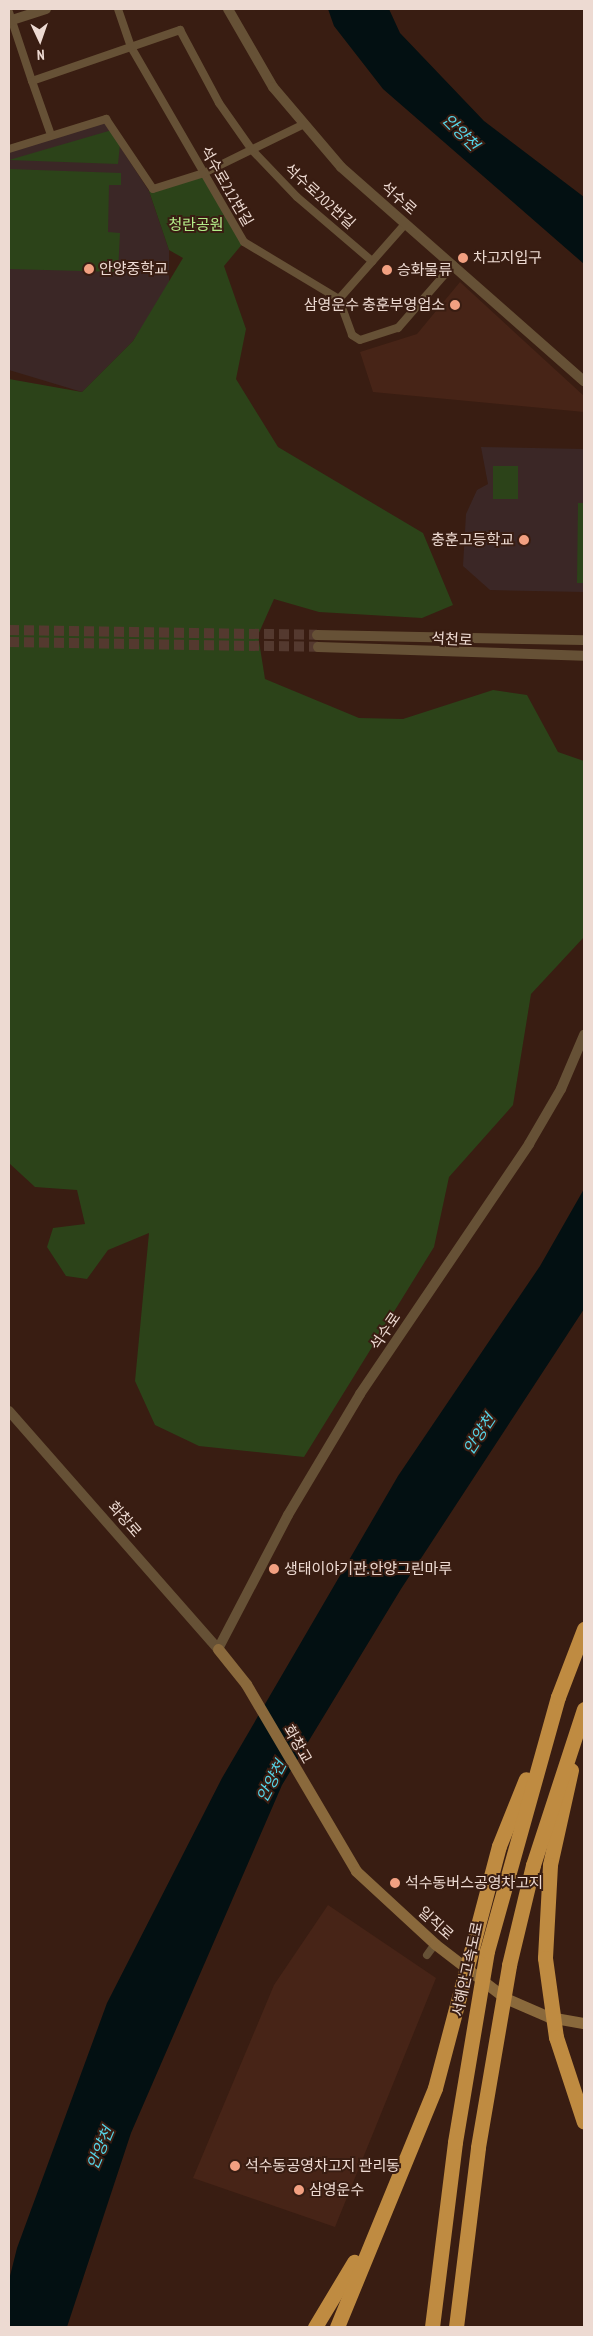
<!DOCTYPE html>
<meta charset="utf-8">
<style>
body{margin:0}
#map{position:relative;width:593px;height:2336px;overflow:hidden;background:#391d12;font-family:"PT Sans Narrow","Noto Sans KR",sans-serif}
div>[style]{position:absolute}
.built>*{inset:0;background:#472417}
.education>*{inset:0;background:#3b2726}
.green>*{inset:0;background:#2c4319;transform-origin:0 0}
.water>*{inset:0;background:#031012}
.tertiary-tunnel>*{height:10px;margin-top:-5px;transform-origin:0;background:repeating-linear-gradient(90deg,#54392f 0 10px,transparent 0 15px)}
.minor>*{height:8px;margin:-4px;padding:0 4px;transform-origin:4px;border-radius:4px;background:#665136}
.tertiary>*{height:10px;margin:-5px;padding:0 5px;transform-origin:5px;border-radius:5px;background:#665136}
.secondary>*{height:11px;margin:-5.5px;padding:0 5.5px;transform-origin:5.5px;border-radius:5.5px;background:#8a693c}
.motorway>*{height:15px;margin:-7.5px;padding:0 7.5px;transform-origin:7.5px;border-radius:7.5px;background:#bf8b41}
.dots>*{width:14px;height:14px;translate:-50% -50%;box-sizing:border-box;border:2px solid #391d12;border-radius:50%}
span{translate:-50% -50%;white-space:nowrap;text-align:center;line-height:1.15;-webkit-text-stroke:4px #391d12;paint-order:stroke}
.street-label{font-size:15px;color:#eddad2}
.park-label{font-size:15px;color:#b4ec89}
.poi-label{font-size:15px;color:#eddad2}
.left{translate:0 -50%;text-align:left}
.right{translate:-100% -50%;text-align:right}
.water-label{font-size:16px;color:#56d3e6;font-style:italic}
.frame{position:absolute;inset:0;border:10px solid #eddad2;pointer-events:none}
.north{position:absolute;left:15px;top:15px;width:50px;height:50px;-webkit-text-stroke:4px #391d12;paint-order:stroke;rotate:177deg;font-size:14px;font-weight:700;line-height:20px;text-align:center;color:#eddad2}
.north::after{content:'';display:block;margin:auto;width:18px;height:22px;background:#eddad2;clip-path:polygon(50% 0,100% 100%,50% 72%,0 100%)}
</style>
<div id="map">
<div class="built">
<i style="clip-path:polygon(460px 282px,584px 396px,584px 412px,373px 392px,360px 352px,417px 334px)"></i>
<i style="clip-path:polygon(328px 1905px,436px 1978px,335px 2227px,193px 2178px,274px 1985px)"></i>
</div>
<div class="education">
<i style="clip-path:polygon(104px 122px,149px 191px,169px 250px,169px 287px,133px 341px,82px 392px,9px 370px,9px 152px)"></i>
<i style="clip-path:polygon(481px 447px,584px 449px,584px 592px,490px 590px,463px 566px,466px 514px,477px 490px,488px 484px)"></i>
</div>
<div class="green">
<i style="clip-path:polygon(112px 130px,120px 144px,118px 164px,9px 160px)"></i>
<i style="clip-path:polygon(9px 169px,121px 173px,121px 185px,109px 185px,108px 232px,120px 233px,118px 272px,9px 269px)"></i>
<i style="clip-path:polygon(204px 173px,244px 242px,224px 266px,246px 329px,236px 379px,278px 447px,423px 533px,453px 605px,422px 618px,319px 612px,274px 599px,258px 635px,265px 679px,359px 718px,403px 719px,493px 690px,527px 695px,558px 752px,584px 761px,584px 937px,531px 994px,513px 1105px,449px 1177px,434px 1247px,304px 1457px,199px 1446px,155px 1425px,135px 1381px,149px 1233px,108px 1250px,87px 1279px,66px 1276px,47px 1247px,53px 1228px,85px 1224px,77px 1190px,35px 1187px,9px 1163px,9px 379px,82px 392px,133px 341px,183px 258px,169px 250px,149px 191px)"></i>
<i style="left:493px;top:466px;width:25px;height:33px"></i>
<i style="clip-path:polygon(578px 503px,584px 503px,584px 583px,577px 583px)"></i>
</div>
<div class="water">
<i style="clip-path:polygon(328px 9px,389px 9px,400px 33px,484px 121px,584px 197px,584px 264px,383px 89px,334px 26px)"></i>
<i style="clip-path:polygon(584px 1189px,584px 1309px,401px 1589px,282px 1785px,131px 2133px,67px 2327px,9px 2327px,9px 2280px,17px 2248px,107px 2003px,222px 1778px,398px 1476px,540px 1266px)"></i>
</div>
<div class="tertiary-tunnel">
<i style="left:9px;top:630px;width:308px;rotate:0.9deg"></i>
<i style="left:9px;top:642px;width:309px;rotate:0.9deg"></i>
</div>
<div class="minor">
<i style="left:118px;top:9px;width:40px;rotate:71.1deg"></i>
<i style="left:131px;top:47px;width:225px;rotate:59.9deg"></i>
<i style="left:244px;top:242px;width:111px;rotate:31deg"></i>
<i style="left:339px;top:299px;width:101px;rotate:-48.6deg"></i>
<i style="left:9px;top:12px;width:73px;rotate:71.6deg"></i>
<i style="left:32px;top:81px;width:157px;rotate:-19deg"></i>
<i style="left:180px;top:30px;width:83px;rotate:61.9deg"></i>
<i style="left:219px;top:103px;width:57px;rotate:54.9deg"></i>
<i style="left:252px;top:150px;width:65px;rotate:46.2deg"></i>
<i style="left:297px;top:197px;width:99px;rotate:40.5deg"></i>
<i style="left:32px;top:81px;width:57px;rotate:70.6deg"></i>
<i style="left:9px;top:149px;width:102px;rotate:-17.2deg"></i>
<i style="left:106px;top:119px;width:84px;rotate:56.1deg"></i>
<i style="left:153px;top:189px;width:53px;rotate:-17.4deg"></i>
<i style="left:204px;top:173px;width:109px;rotate:-26.1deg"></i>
<i style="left:339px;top:299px;width:38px;rotate:70deg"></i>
<i style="left:352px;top:335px;width:9px;rotate:32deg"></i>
<i style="left:360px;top:340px;width:40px;rotate:-18deg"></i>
<i style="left:398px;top:328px;width:84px;rotate:-48.9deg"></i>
<i style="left:427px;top:1955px;width:14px;rotate:-54deg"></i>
</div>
<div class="tertiary">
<i style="left:228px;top:9px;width:90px;rotate:60deg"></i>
<i style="left:273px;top:87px;width:105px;rotate:49.6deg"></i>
<i style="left:341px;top:167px;width:324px;rotate:41.4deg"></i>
<i style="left:9px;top:21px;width:39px;rotate:-18deg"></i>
<i style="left:317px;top:635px;width:267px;rotate:1.1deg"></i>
<i style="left:318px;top:647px;width:266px;rotate:1.9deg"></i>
<i style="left:9px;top:1411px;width:317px;rotate:48.7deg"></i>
<i style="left:218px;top:1649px;width:151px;rotate:-62.4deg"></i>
<i style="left:288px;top:1515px;width:141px;rotate:-59.2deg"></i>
<i style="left:360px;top:1394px;width:302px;rotate:-55.9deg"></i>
<i style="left:529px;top:1144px;width:64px;rotate:-59.8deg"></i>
<i style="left:561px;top:1089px;width:59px;rotate:-66.9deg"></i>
</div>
<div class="secondary">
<i style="left:218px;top:1649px;width:45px;rotate:51.3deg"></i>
<i style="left:246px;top:1684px;width:217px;rotate:59.5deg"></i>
<i style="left:356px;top:1871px;width:108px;rotate:42.7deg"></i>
<i style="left:435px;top:1944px;width:88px;rotate:37.6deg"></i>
<i style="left:505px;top:1998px;width:48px;rotate:23.4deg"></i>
<i style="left:549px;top:2017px;width:36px;rotate:10deg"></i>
</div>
<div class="motorway">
<i style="left:571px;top:1770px;width:97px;rotate:102.5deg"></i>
<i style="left:550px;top:1865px;width:93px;rotate:93.1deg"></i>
<i style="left:545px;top:1958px;width:80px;rotate:82.1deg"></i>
<i style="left:556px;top:2037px;width:89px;rotate:71.8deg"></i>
<i style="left:315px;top:2327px;width:76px;rotate:-59deg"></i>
<i style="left:337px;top:2327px;width:258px;rotate:-67.7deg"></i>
<i style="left:435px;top:2088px;width:250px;rotate:-75.2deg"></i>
<i style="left:499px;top:1846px;width:72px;rotate:-68.1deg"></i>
<i style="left:432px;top:2327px;width:186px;rotate:-82.9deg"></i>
<i style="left:455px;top:2142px;width:194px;rotate:-80.5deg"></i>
<i style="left:487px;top:1951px;width:264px;rotate:-74.4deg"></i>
<i style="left:558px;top:1697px;width:73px;rotate:-69.1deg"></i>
<i style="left:456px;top:2327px;width:181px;rotate:-83deg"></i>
<i style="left:478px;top:2147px;width:185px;rotate:-80.3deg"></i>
<i style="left:509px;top:1965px;width:103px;rotate:-76.5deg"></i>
<i style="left:533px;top:1865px;width:164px;rotate:-71.9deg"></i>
</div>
<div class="dots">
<i style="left:463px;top:258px;background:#f2a081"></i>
<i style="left:89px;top:269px;background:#f2a081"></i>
<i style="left:387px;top:270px;background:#f2a081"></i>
<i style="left:455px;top:305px;background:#f2a081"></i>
<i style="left:524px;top:540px;background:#f2a081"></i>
<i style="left:274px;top:1569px;background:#f2a081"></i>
<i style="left:395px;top:1883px;background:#f2a081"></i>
<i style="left:235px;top:2166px;background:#f2a081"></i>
<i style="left:299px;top:2190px;background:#f2a081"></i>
</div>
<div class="street-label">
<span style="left:227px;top:186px;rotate:60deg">석수로212번길</span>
<span style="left:320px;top:196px;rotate:42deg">석수로202번길</span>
<span style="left:399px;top:198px;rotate:41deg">석수로</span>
<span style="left:452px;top:639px;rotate:3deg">석천로</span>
<span style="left:385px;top:1331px;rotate:-56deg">석수로</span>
<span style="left:125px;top:1519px;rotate:49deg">화창로</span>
<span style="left:298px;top:1744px;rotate:60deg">화창교</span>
<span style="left:436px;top:1923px;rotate:42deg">일직로</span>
<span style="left:467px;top:1969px;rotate:-78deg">서해안고속도로</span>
</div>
<div class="park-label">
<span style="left:196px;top:225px">청란공원</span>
</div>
<div class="poi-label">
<span class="left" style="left:473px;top:258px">차고지입구</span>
<span class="left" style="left:99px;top:269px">안양중학교</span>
<span class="left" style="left:397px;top:270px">승화물류</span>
<span class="right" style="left:445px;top:305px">삼영운수 충훈부영업소</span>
<span class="right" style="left:514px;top:540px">충훈고등학교</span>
<span class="left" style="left:284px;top:1569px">생태이야기관.안양그린마루</span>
<span class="left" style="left:405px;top:1883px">석수동버스공영차고지</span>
<span class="left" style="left:245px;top:2166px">석수동공영차고지 관리동</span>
<span class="left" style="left:309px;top:2190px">삼영운수</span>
</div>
<div class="water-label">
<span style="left:461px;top:132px;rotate:45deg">안양천</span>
<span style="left:479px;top:1434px;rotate:-57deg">안양천</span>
<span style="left:271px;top:1781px;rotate:-62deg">안양천</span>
<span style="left:100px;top:2148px;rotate:-67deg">안양천</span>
</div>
<div class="frame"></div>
<div class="north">N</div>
</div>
